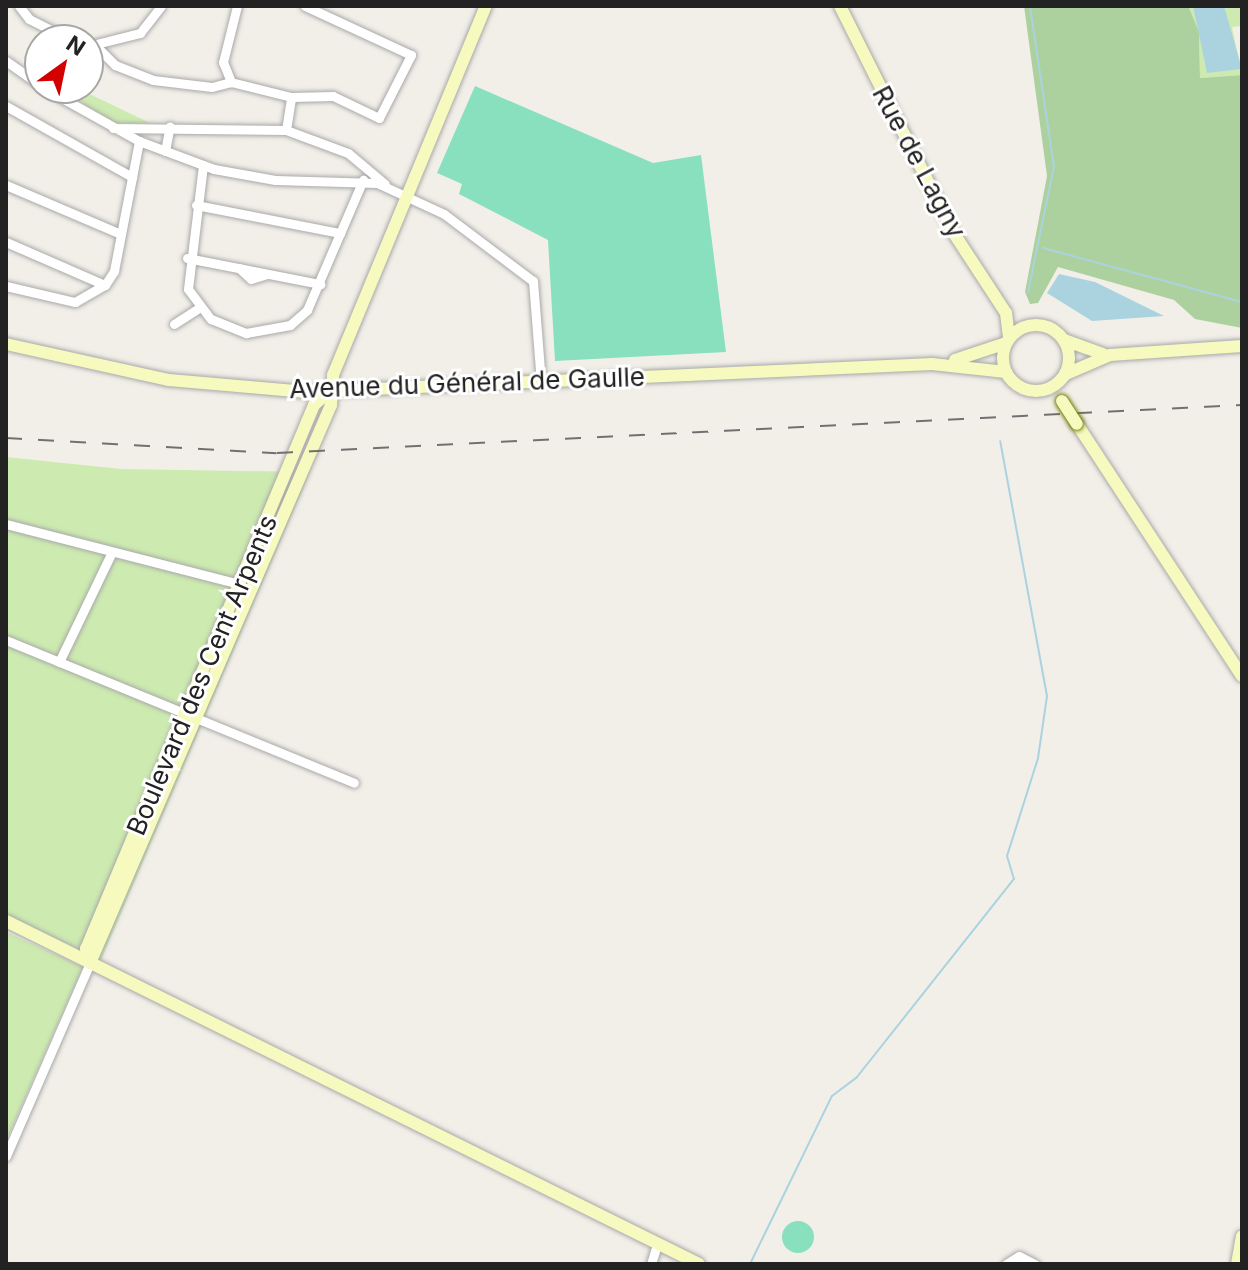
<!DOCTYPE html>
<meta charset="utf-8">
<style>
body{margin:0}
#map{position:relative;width:1248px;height:1270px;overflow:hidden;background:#f2efe9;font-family:Inter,sans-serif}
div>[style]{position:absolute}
.grass>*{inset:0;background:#cdebb0}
.forest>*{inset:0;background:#add19e}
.pitch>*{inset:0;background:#88e0be}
.round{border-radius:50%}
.water>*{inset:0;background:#aad3df}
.stream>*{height:2px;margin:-1px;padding:0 1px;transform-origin:1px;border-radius:1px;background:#aad3df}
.roads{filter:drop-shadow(0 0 2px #a9a9a9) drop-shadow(0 0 2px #a9a9a9)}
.street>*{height:9px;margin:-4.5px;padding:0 4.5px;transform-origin:4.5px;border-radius:4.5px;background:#fff}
.secondary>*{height:12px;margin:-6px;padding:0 6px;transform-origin:6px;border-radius:6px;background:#f7fabf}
.secondary>.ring{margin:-6px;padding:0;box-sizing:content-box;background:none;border:12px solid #f7fabf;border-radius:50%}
.rail>*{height:2px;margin-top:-1px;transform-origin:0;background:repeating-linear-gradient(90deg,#707070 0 16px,transparent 0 32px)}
.bridges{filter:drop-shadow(0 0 2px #707d05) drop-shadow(0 0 2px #707d05)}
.secondary-bridge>*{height:12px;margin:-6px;padding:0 6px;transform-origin:6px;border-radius:6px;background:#f7fabf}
span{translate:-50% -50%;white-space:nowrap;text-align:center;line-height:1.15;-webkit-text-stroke:6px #fff;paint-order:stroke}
.street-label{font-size:26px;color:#222}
.frame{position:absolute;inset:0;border:8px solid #222;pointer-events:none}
.north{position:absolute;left:24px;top:24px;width:80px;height:80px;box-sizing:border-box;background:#fff;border:2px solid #a7a7a7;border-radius:50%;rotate:33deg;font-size:22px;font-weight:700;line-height:32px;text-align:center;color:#222}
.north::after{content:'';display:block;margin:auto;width:28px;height:36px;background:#d40000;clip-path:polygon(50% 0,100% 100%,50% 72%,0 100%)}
</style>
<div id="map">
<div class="grass">
<i style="clip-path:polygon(1177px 6px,1242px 6px,1242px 26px,1232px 27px,1242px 75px,1200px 78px,1199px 32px)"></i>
<i style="clip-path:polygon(61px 88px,77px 88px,150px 123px,112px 123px)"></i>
<i style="clip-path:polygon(6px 457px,121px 469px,310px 472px,101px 960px,6px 914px)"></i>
<i style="clip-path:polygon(6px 932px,83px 967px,6px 1141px)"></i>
</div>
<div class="forest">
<i style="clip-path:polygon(1024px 6px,1189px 8px,1199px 32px,1200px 78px,1242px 75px,1242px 328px,1195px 319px,1174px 300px,1058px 267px,1038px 303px,1030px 304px,1025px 292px,1047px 176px)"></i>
</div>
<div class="pitch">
<i style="clip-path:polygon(475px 86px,653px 163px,701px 155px,726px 352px,555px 361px,548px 240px,459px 194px,462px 184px,437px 173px)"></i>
<i class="round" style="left:782px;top:1221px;width:32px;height:32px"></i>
</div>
<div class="water">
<i style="clip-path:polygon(1193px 6px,1224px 6px,1242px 69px,1207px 73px)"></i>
<i style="clip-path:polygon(1059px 274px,1095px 282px,1164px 316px,1092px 321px,1047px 293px)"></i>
</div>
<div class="stream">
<i style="left:1043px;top:248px;width:206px;rotate:15.2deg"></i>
<i style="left:1028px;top:292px;width:128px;rotate:-78.3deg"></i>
<i style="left:1054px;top:167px;width:163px;rotate:-98.5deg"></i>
<i style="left:750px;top:1264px;width:187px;rotate:-64deg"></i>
<i style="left:832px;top:1096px;width:31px;rotate:-37deg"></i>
<i style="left:857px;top:1077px;width:253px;rotate:-51.6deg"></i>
<i style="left:1014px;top:879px;width:24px;rotate:-107deg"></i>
<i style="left:1007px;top:856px;width:103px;rotate:-72.4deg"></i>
<i style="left:1038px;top:758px;width:63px;rotate:-81.7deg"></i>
<i style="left:1047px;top:696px;width:259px;rotate:-100.4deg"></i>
</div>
<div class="roads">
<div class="street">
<i style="left:19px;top:6px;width:16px;rotate:52deg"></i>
<i style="left:29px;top:19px;width:47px;rotate:26.6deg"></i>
<i style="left:237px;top:6px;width:58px;rotate:104deg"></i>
<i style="left:223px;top:62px;width:22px;rotate:68deg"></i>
<i style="left:231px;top:82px;width:62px;rotate:14deg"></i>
<i style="left:291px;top:97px;width:42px;rotate:-1.4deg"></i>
<i style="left:333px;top:96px;width:51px;rotate:25.6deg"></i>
<i style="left:379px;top:118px;width:71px;rotate:-63.1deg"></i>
<i style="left:411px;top:55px;width:117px;rotate:-155.2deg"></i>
<i style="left:88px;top:46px;width:54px;rotate:-14deg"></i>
<i style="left:140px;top:33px;width:34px;rotate:-52deg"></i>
<i style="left:98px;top:48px;width:24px;rotate:45deg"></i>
<i style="left:115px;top:65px;width:41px;rotate:21.5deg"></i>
<i style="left:153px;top:80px;width:59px;rotate:6.8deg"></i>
<i style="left:212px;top:87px;width:20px;rotate:-15deg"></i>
<i style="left:6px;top:61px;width:42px;rotate:35.2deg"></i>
<i style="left:44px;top:88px;width:109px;rotate:29.2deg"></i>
<i style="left:139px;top:141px;width:80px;rotate:20.5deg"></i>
<i style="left:214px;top:169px;width:62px;rotate:10.2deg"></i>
<i style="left:275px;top:180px;width:102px;rotate:1.7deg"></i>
<i style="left:377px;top:183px;width:74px;rotate:24.8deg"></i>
<i style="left:444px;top:214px;width:111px;rotate:37deg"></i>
<i style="left:533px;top:281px;width:102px;rotate:85.5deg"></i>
<i style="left:6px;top:106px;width:145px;rotate:29.4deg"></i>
<i style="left:113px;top:128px;width:173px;rotate:0.7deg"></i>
<i style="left:286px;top:130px;width:66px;rotate:20.4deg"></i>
<i style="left:348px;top:153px;width:48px;rotate:40deg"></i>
<i style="left:286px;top:130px;width:33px;rotate:-81deg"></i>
<i style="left:165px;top:151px;width:25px;rotate:-79deg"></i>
<i style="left:203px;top:165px;width:125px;rotate:96.9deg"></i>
<i style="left:188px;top:289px;width:38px;rotate:53deg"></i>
<i style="left:211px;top:319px;width:38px;rotate:22deg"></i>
<i style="left:246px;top:333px;width:45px;rotate:-10.3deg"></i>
<i style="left:290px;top:325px;width:23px;rotate:-41deg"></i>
<i style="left:307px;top:310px;width:142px;rotate:-66.7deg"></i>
<i style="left:6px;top:185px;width:125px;rotate:23.1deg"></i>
<i style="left:196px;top:205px;width:147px;rotate:11deg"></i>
<i style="left:6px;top:242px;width:108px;rotate:23.5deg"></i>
<i style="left:187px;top:258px;width:136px;rotate:11.1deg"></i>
<i style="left:239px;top:268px;width:16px;rotate:43deg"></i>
<i style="left:251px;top:279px;width:17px;rotate:-17deg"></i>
<i style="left:6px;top:286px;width:71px;rotate:13.1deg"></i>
<i style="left:75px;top:302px;width:34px;rotate:-30deg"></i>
<i style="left:105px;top:285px;width:17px;rotate:-57deg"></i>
<i style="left:114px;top:271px;width:132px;rotate:-79.1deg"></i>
<i style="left:174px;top:324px;width:30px;rotate:-33deg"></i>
<i style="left:6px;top:524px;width:242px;rotate:14.4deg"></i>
<i style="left:6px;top:640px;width:376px;rotate:22.3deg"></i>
<i style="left:59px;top:662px;width:122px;rotate:-64.3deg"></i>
<i style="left:6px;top:1156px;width:210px;rotate:-66.5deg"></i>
<i style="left:651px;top:1264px;width:21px;rotate:-73deg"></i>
<i style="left:1006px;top:1264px;width:15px;rotate:-32deg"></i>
<i style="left:1019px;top:1256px;width:18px;rotate:27deg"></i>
</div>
<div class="secondary">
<i style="left:840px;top:6px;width:253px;rotate:63.4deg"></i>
<i style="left:953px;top:232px;width:97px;rotate:56.8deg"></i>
<i style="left:1006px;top:313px;width:25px;rotate:83deg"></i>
<i class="ring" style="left:1003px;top:325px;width:54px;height:54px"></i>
<i style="left:1064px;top:340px;width:41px;rotate:19.7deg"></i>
<i style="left:6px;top:344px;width:167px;rotate:12.5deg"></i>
<i style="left:169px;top:380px;width:138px;rotate:5deg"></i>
<i style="left:306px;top:392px;width:627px;rotate:-2.56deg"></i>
<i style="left:932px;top:364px;width:74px;rotate:6.2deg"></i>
<i style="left:955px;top:360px;width:54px;rotate:-18.4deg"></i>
<i style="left:1066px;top:374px;width:48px;rotate:-23.4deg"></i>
<i style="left:1110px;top:355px;width:132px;rotate:-3.9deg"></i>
<i style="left:1077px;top:424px;width:301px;rotate:56.8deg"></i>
<i style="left:6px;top:921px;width:773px;rotate:26.33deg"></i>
<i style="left:90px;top:963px;width:608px;rotate:-66.64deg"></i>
<i style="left:331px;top:405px;width:30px;rotate:-86deg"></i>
<i style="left:333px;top:375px;width:399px;rotate:-67.5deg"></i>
<i style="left:90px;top:963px;width:15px;rotate:-106deg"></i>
<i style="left:86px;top:949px;width:590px;rotate:-67.26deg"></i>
<i style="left:314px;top:405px;width:20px;rotate:-41deg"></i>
<i style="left:1237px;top:1264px;width:28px;rotate:-80deg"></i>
</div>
</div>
<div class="rail">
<i style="left:6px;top:438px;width:271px;rotate:3.2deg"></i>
<i style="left:277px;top:453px;width:966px;rotate:-2.85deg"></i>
</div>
<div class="bridges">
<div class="secondary-bridge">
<i style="left:1062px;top:401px;width:27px;rotate:57deg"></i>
</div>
</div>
<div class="street-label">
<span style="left:919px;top:162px;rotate:62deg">Rue de Lagny</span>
<span style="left:467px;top:383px;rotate:-2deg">Avenue du Général de Gaulle</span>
<span style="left:202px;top:675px;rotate:-67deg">Boulevard des Cent Arpents</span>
</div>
<div class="frame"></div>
<div class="north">N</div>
</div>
